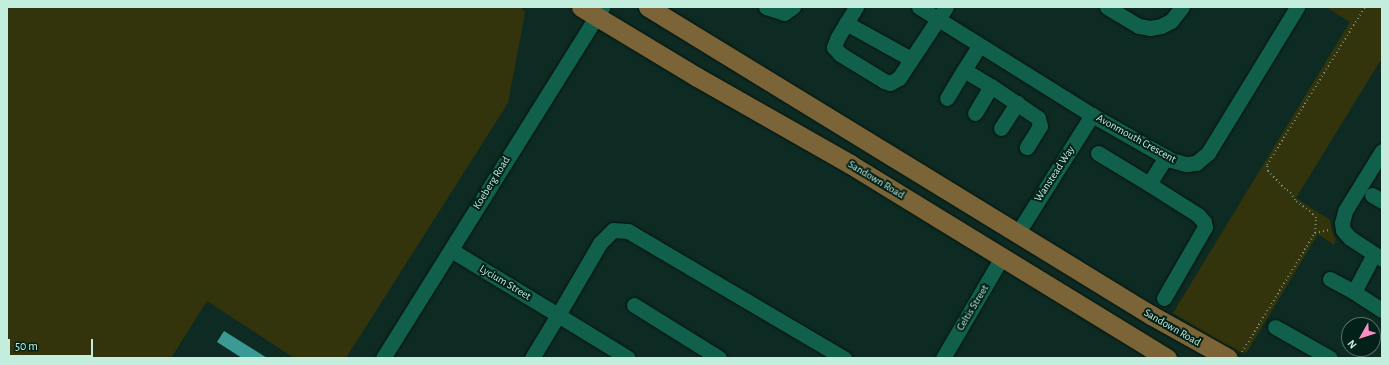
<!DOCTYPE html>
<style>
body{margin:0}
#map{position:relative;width:1389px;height:365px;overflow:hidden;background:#0d2b22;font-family:"Alegreya Sans",sans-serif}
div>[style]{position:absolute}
.green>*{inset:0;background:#33340c}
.building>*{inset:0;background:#3b9a95}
.path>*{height:2px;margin-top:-1px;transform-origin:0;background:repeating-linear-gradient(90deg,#6c9185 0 1px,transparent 0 4px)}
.roads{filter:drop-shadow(0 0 1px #05110d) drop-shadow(0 0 1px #05110d)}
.minor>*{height:15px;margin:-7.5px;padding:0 7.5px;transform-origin:7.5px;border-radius:7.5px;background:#10604b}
.major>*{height:19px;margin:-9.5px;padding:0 9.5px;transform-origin:9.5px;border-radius:9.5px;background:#7b6538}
span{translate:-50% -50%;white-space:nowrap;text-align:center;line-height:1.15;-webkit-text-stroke:4px #032119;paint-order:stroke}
.street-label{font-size:11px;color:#c3eede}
.frame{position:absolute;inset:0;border:8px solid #c3eede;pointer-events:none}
.north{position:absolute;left:1341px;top:317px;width:40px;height:40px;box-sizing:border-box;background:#032119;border:1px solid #507368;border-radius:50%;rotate:231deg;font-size:11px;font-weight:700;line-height:16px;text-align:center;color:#c3eede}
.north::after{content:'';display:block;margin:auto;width:14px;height:18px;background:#fb8fc3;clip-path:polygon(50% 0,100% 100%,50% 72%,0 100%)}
.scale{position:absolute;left:8px;top:339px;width:85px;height:18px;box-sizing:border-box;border:2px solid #c3eede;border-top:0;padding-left:5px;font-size:12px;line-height:14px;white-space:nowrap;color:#c3eede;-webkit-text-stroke:3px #032119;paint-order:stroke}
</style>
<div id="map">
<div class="green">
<i style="clip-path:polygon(7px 7px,521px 7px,525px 13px,508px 103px,346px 358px,294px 358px,207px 301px,171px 358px,7px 358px)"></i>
<i style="clip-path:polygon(1326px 7px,1382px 7px,1382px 58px,1296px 198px,1330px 220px,1332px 231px,1336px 240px,1334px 245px,1318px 234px,1247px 352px,1243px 353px,1223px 343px,1173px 313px,1350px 22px)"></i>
</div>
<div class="building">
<i style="clip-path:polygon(224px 331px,267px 358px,242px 358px,217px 342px)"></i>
</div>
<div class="path">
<i style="left:1315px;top:233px;width:14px;rotate:-12deg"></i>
<i style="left:1242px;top:352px;width:140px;rotate:-58.5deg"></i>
<i style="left:1315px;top:233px;width:15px;rotate:-86deg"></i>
<i style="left:1316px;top:218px;width:5px;rotate:-127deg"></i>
<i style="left:1313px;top:214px;width:23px;rotate:-142deg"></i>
<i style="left:1295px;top:200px;width:8px;rotate:-120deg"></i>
<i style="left:1291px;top:193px;width:7px;rotate:-146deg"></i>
<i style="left:1285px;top:189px;width:25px;rotate:-133deg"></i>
<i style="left:1268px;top:171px;width:6px;rotate:-99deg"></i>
<i style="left:1267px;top:165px;width:186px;rotate:-58.2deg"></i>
</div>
<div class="roads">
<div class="minor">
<i style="left:766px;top:7px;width:19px;rotate:18deg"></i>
<i style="left:784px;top:13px;width:11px;rotate:-34deg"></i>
<i style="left:856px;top:7px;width:37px;rotate:121deg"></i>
<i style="left:837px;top:39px;width:9px;rotate:111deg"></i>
<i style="left:834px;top:47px;width:9px;rotate:49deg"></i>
<i style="left:840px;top:54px;width:52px;rotate:31.5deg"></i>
<i style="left:884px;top:81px;width:6px;rotate:18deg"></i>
<i style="left:890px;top:83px;width:10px;rotate:-29deg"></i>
<i style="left:899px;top:78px;width:85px;rotate:-56.5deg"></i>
<i style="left:919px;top:7px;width:204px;rotate:32deg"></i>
<i style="left:1092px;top:115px;width:91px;rotate:29.7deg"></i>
<i style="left:1171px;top:160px;width:16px;rotate:15deg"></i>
<i style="left:1186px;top:164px;width:10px;rotate:-6deg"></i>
<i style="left:1196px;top:163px;width:16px;rotate:-40deg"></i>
<i style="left:1208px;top:153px;width:171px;rotate:-58.6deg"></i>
<i style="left:1107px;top:7px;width:37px;rotate:31deg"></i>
<i style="left:1139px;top:26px;width:11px;rotate:10deg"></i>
<i style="left:1150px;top:28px;width:11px;rotate:-10deg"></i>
<i style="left:1161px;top:26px;width:11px;rotate:-27deg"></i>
<i style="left:1171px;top:21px;width:18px;rotate:-52deg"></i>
<i style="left:846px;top:23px;width:74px;rotate:29deg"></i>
<i style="left:964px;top:70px;width:28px;rotate:-58deg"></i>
<i style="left:947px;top:98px;width:33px;rotate:-59deg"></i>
<i style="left:964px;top:70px;width:31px;rotate:31deg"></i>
<i style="left:991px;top:86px;width:57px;rotate:34.2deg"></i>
<i style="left:1038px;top:118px;width:8px;rotate:76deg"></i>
<i style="left:1040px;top:126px;width:25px;rotate:122deg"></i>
<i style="left:975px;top:113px;width:31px;rotate:-59deg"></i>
<i style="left:1001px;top:128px;width:30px;rotate:-57deg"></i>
<i style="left:1382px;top:151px;width:70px;rotate:121.7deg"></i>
<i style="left:1345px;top:211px;width:12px;rotate:104deg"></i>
<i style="left:1342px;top:223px;width:7px;rotate:82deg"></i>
<i style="left:1343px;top:230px;width:11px;rotate:49deg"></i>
<i style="left:1350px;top:238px;width:38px;rotate:33deg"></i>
<i style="left:1098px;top:153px;width:60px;rotate:31.3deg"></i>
<i style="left:1372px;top:195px;width:12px;rotate:31deg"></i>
<i style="left:1017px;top:234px;width:141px;rotate:-57.8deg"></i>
<i style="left:451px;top:250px;width:125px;rotate:31.3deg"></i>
<i style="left:558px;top:315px;width:83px;rotate:-59.7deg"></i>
<i style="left:600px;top:243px;width:18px;rotate:-45deg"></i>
<i style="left:613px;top:230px;width:15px;rotate:4deg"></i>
<i style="left:628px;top:231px;width:251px;rotate:30.5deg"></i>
<i style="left:1374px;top:254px;width:43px;rotate:117.8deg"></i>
<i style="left:1354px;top:292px;width:33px;rotate:33deg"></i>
<i style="left:1330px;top:279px;width:27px;rotate:28deg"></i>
<i style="left:1164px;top:298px;width:82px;rotate:-60deg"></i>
<i style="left:1205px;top:227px;width:5px;rotate:-101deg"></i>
<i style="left:1204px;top:222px;width:9px;rotate:-131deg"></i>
<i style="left:1198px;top:215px;width:58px;rotate:-147.7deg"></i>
<i style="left:1149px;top:184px;width:32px;rotate:-58deg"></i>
<i style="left:634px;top:305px;width:100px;rotate:31.9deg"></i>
<i style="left:1275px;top:327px;width:63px;rotate:29.4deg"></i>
<i style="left:383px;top:358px;width:414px;rotate:-58deg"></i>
<i style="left:532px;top:358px;width:50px;rotate:-58.8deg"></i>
<i style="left:558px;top:315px;width:82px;rotate:31.6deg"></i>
<i style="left:943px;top:358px;width:117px;rotate:-59.7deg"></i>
</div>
<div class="major">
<i style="left:581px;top:7px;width:135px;rotate:31.1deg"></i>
<i style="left:697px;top:77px;width:176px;rotate:29.6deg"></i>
<i style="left:850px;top:164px;width:372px;rotate:31.5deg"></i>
<i style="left:648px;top:7px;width:590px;rotate:31.48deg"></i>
<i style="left:1151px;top:315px;width:88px;rotate:29.2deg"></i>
</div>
</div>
<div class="street-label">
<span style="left:1136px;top:139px;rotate:29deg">Avonmouth Crescent</span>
<span style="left:1055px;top:174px;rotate:-57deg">Wanstead Way</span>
<span style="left:876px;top:180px;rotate:31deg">Sandown Road</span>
<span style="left:492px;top:183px;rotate:-58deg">Koeberg Road</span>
<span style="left:505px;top:283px;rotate:31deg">Lycium Street</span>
<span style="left:973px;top:308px;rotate:-59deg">Celtis Street</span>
<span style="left:1172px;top:328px;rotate:30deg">Sandown Road</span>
</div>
<div class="frame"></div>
<div class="north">N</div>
<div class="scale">50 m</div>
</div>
